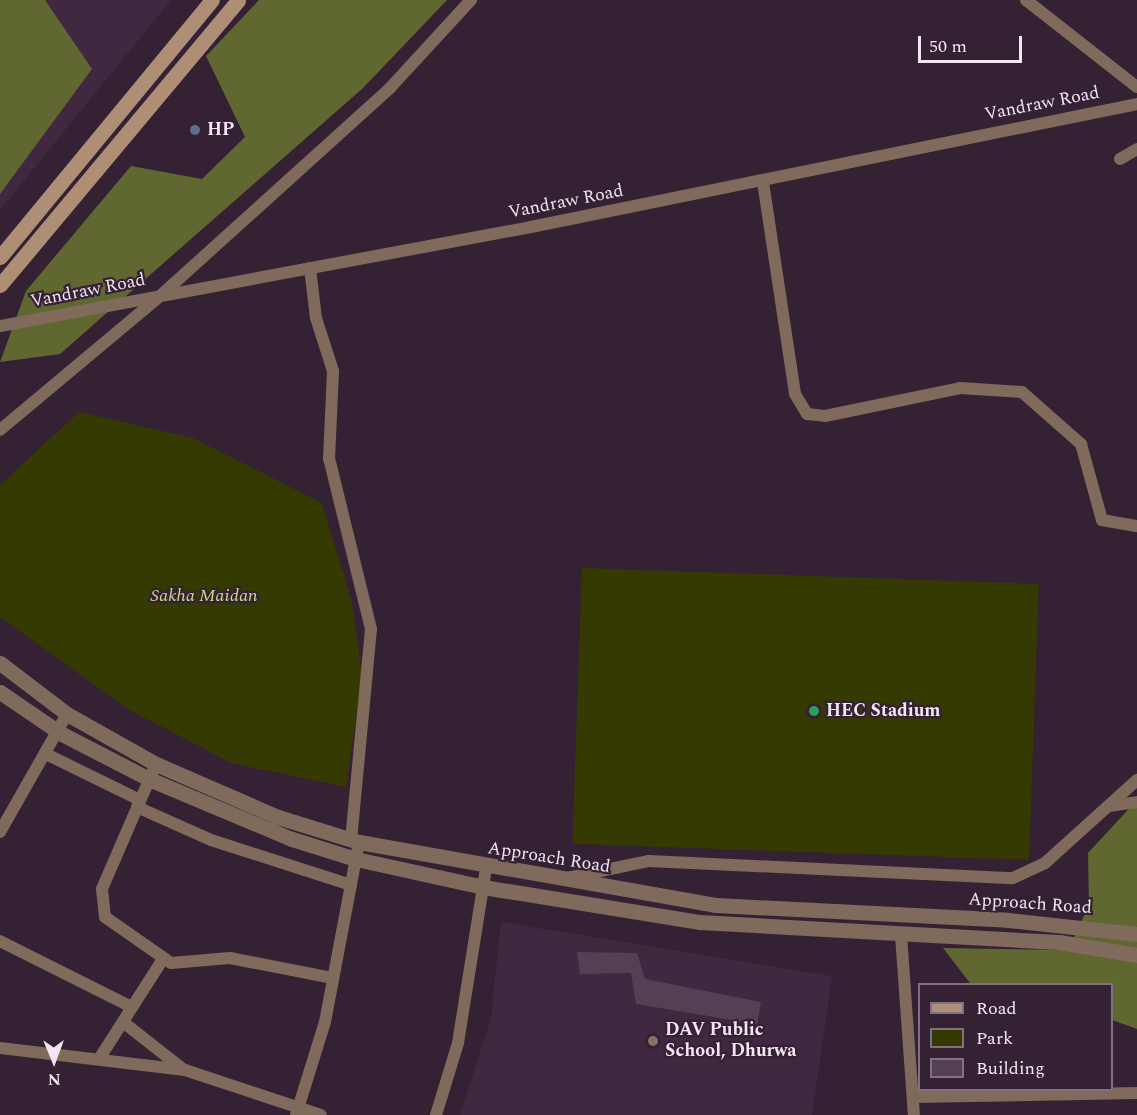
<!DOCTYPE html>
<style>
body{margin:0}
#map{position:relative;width:1137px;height:1115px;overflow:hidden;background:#352134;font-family:Spectral,serif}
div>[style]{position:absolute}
.built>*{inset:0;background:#402840}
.green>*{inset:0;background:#353a03;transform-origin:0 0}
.forest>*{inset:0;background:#616731}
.building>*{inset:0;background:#534055}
.minor>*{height:12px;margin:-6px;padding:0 6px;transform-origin:6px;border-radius:6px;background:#7f6a5b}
.tertiary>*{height:15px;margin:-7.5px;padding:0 7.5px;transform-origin:7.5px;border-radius:7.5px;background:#7f6a5b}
.secondary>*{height:15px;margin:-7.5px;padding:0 7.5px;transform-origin:7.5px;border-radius:7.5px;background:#af8e76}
.dots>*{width:16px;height:16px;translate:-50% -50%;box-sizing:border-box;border:3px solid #352134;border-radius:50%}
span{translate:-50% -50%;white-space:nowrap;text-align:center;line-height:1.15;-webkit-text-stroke:4.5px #352134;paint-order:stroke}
.street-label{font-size:18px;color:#f3e6f2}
.poi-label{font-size:18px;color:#f3e6f2;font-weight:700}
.left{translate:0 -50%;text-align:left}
.park-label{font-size:18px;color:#ced985;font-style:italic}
.legend{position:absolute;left:918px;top:983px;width:195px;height:108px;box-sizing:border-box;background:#352134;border:2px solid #817080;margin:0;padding:8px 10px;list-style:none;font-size:18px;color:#f3e6f2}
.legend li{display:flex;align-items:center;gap:12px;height:30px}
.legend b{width:30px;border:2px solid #817080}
.north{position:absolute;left:24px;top:1031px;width:60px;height:60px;-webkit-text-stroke:4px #352134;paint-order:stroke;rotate:179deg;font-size:16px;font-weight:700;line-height:24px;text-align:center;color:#f3e6f2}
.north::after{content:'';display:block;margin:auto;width:21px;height:27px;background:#f3e6f2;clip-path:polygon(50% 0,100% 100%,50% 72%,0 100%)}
.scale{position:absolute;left:918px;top:36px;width:104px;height:27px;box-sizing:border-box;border:3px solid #f3e6f2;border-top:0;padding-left:8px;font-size:18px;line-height:21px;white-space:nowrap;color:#f3e6f2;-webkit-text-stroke:4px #352134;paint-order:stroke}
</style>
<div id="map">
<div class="built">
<i style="clip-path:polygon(0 0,171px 0,0 210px)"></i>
<i style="clip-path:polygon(501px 922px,832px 976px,812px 1115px,460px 1115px,491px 1018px)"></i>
</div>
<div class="green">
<i style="clip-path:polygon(79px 412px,193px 438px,322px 503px,352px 602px,362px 675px,346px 787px,231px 763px,128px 709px,0 617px,0 485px)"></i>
<i style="left:582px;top:568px;width:457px;height:276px;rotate:2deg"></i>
</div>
<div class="forest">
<i style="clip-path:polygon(0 0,45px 0,92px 69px,0 194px)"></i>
<i style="clip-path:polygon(259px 0,447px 0,363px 88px,60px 354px,0 362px,26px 291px,131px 166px,202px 179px,245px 137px,206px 56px)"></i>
<i style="clip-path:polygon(1137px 800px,1137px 1029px,1112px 1020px,1112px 984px,970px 983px,943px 948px,1068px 950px,1089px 905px,1088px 853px)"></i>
</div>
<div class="building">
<i style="clip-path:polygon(577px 952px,637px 953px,645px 979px,761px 1002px,757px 1024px,636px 1004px,631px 973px,580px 974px)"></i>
</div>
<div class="minor">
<i style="left:1026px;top:0;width:141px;rotate:38.1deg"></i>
<i style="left:1120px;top:159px;width:20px;rotate:-30deg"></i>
<i style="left:763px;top:182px;width:214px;rotate:81.4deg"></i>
<i style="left:795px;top:394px;width:23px;rotate:59deg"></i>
<i style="left:807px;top:414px;width:18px;rotate:6deg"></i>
<i style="left:825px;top:416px;width:138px;rotate:-11.7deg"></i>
<i style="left:960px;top:388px;width:62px;rotate:3.7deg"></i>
<i style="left:1022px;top:392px;width:79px;rotate:41.4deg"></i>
<i style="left:1081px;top:444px;width:79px;rotate:74.6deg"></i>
<i style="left:1102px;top:520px;width:36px;rotate:10deg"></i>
<i style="left:310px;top:268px;width:50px;rotate:83.2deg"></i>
<i style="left:316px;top:318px;width:56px;rotate:72.2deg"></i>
<i style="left:333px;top:371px;width:87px;rotate:92.6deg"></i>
<i style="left:329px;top:458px;width:176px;rotate:76.2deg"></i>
<i style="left:371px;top:629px;width:212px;rotate:95.4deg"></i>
<i style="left:0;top:326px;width:540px;rotate:-10.56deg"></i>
<i style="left:531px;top:227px;width:618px;rotate:-11.47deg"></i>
<i style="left:0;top:430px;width:209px;rotate:-39.9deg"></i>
<i style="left:160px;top:296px;width:310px;rotate:-42.1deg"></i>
<i style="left:390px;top:88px;width:120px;rotate:-47.4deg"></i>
<i style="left:48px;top:755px;width:102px;rotate:26.1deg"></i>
<i style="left:156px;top:764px;width:136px;rotate:113.4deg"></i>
<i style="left:102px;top:889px;width:28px;rotate:84deg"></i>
<i style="left:105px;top:917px;width:80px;rotate:34.9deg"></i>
<i style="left:171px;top:963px;width:59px;rotate:-4.8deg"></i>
<i style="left:230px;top:958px;width:105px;rotate:11deg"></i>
<i style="left:1109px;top:806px;width:28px;rotate:-8deg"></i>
<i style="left:137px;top:807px;width:81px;rotate:24deg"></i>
<i style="left:211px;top:840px;width:147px;rotate:17.8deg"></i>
<i style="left:0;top:832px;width:136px;rotate:-60.4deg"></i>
<i style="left:567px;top:878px;width:84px;rotate:-11.7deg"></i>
<i style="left:649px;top:861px;width:364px;rotate:2.7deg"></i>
<i style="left:1013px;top:878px;width:35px;rotate:-25deg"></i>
<i style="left:1045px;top:863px;width:124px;rotate:-42.1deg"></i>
<i style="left:901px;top:935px;width:180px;rotate:85.9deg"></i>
<i style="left:0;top:941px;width:148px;rotate:26.6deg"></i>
<i style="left:123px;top:1022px;width:78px;rotate:38.2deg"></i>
<i style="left:0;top:1048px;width:186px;rotate:6.8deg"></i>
<i style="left:185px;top:1070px;width:143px;rotate:18.3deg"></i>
<i style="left:99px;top:1059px;width:119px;rotate:-57.4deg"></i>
<i style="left:914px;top:1097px;width:223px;rotate:-1deg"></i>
<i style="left:296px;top:1115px;width:97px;rotate:-72.7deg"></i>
<i style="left:325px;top:1022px;width:183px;rotate:-79.3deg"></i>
<i style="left:436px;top:1115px;width:75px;rotate:-73deg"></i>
<i style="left:458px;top:1043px;width:177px;rotate:-80.9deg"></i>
</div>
<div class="tertiary">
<i style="left:0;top:663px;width:84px;rotate:37.3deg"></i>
<i style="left:67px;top:714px;width:102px;rotate:29.3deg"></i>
<i style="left:156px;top:764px;width:133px;rotate:23.5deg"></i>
<i style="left:278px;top:817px;width:85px;rotate:17.2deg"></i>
<i style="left:359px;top:842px;width:363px;rotate:10deg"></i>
<i style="left:716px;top:905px;width:292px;rotate:2.9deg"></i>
<i style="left:1008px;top:920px;width:130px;rotate:6.2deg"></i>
<i style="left:0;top:692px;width:73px;rotate:34.3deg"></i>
<i style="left:60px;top:733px;width:100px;rotate:27.3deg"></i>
<i style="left:149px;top:779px;width:155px;rotate:22.8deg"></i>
<i style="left:292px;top:839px;width:67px;rotate:17.4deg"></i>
<i style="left:356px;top:859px;width:130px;rotate:12.4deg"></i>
<i style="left:483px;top:887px;width:220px;rotate:9.2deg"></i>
<i style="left:700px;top:922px;width:360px;rotate:3.2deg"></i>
<i style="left:1059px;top:942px;width:79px;rotate:9.5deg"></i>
</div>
<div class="secondary">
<i style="left:0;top:257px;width:333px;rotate:-50.5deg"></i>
<i style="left:0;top:285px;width:371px;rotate:-50.1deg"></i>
</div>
<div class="dots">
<i style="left:195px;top:130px;background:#5c6f8a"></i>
<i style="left:814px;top:711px;background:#2e9e5b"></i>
<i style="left:653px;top:1041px;background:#8d6e63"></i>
</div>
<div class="street-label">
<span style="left:1042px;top:104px;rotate:-11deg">Vandraw Road</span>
<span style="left:566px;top:202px;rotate:-11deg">Vandraw Road</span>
<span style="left:88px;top:291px;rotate:-11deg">Vandraw Road</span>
<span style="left:549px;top:858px;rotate:9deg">Approach Road</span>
<span style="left:1030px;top:904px;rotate:4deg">Approach Road</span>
</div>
<div class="poi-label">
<span class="left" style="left:207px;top:130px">HP</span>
<span class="left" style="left:826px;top:711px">HEC Stadium</span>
<span class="left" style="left:665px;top:1041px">DAV Public<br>School, Dhurwa</span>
</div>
<div class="park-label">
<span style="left:204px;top:596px">Sakha Maidan</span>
</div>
<ul class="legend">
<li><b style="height:8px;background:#af8e76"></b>Road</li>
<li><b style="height:16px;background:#353a03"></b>Park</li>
<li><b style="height:16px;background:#534055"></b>Building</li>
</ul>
<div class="north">N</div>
<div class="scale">50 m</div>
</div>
